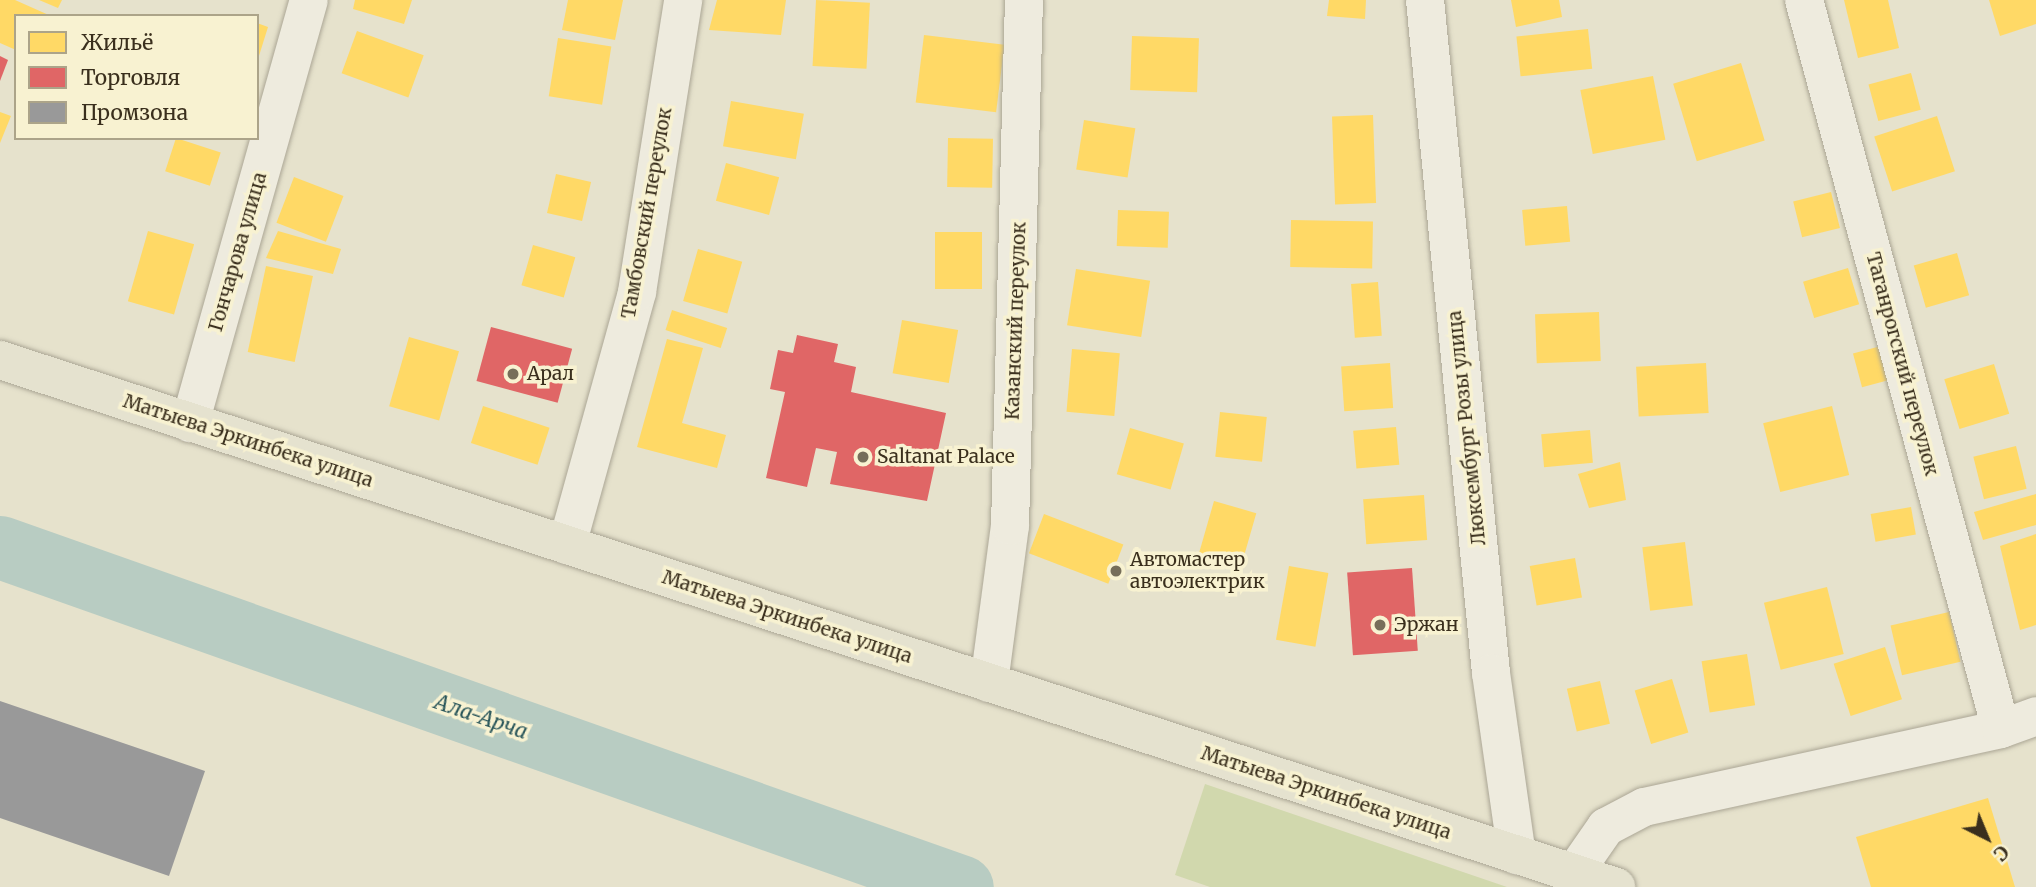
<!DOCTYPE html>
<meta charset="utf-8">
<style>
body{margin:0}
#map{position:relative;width:2036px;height:887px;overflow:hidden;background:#e6e2cc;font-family:Merriweather,serif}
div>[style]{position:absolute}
.green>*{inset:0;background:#d1d8ad}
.homes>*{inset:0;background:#ffd966;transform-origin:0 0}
.shops>*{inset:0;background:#e06666;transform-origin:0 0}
.industry>*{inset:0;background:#999}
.river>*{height:63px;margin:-31.5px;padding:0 31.5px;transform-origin:31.5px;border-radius:31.5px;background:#b8ccc2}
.roads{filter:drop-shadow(0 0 2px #aba695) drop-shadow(0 0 2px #aba695)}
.minor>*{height:38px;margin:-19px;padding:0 19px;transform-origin:19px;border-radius:19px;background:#eeebde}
.major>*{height:38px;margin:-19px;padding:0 19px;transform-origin:19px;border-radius:19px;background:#e5e2cf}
.dots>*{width:19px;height:19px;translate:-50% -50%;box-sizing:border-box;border:4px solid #f8f2d1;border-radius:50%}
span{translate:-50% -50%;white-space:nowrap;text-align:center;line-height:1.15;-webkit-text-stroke:7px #f8f2d1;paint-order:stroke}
.street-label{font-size:19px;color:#3a2f1d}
.poi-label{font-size:19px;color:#3a2f1d}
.left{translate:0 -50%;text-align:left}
.water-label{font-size:21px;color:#2b575b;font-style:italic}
.legend{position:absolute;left:14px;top:14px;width:245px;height:126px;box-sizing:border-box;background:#f8f2d1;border:2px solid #aca489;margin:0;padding:9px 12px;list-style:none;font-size:21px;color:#3a2f1d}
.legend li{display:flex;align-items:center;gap:14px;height:35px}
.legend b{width:35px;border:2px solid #aca489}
.north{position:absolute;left:1952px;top:803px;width:70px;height:70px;-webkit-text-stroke:5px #f8f2d1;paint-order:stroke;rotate:137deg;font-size:19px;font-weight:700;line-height:28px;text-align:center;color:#3a2f1d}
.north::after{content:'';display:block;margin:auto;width:24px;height:32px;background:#3a2f1d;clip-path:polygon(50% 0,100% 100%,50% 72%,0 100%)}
</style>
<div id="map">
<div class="green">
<i style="clip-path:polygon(1205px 784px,1507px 887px,1210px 887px,1175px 875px)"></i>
</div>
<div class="homes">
<i style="clip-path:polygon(0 0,15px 0,51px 16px,16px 16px,16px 50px,0 43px)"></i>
<i style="clip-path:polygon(39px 0,62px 0,58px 8px)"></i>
<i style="clip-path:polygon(355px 0,412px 0,404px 24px,353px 9px)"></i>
<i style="clip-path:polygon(568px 0,623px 0,615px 40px,562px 30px)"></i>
<i style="clip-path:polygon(717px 0,786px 0,781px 35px,709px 30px)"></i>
<i style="left:816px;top:0;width:54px;height:66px;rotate:3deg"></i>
<i style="clip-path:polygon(1329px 0,1366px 0,1365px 19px,1327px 16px)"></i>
<i style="clip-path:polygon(1511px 0,1559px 0,1562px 17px,1516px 27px)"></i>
<i style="clip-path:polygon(1844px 0,1888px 0,1899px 48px,1858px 58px)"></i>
<i style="clip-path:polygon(1989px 0,2036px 0,2036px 24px,2000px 36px)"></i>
<i style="clip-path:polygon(257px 23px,268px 27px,258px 59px,257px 59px)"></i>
<i style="left:1588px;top:29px;width:40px;height:72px;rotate:84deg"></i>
<i style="left:357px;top:31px;width:71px;height:45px;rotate:20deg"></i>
<i style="left:924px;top:35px;width:81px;height:68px;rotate:7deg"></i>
<i style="left:1132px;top:36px;width:67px;height:54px;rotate:2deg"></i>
<i style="left:558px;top:38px;width:54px;height:59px;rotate:9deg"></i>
<i style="left:1741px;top:63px;width:81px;height:71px;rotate:73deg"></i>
<i style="left:1911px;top:73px;width:38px;height:44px;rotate:75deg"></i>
<i style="left:1653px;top:76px;width:65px;height:74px;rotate:79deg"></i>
<i style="left:731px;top:101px;width:74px;height:46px;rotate:10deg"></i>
<i style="clip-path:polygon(0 112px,11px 116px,0 143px)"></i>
<i style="left:1373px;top:115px;width:88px;height:41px;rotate:88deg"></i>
<i style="left:1937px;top:116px;width:58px;height:66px;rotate:72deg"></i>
<i style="left:1084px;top:120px;width:52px;height:50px;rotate:9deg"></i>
<i style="left:176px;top:138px;width:47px;height:35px;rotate:18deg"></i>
<i style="left:948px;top:138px;width:45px;height:49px;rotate:1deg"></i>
<i style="left:726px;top:163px;width:55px;height:39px;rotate:15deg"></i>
<i style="left:556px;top:174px;width:36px;height:40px;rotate:13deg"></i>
<i style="left:294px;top:177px;width:53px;height:49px;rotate:21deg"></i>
<i style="left:1831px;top:192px;width:37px;height:39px;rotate:76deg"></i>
<i style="left:1567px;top:206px;width:36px;height:45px;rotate:85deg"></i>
<i style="left:1118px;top:210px;width:51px;height:36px;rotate:2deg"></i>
<i style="left:1291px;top:220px;width:82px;height:47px;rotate:1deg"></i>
<i style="left:148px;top:231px;width:48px;height:73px;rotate:16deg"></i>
<i style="clip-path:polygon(278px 231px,341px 249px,333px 274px,266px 258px)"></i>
<i style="left:935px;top:232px;width:47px;height:57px"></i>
<i style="left:533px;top:245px;width:44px;height:42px;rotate:16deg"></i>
<i style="left:698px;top:249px;width:46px;height:54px;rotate:16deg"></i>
<i style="left:1957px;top:253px;width:44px;height:45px;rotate:74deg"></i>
<i style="left:266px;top:266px;width:48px;height:88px;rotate:12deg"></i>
<i style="left:1848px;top:268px;width:38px;height:47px;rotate:73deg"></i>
<i style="left:1076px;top:269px;width:75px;height:57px;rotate:9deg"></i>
<i style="left:1378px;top:282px;width:54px;height:27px;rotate:86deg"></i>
<i style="left:672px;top:310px;width:58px;height:21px;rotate:18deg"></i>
<i style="left:1599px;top:312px;width:49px;height:64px;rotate:88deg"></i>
<i style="left:902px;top:320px;width:57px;height:54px;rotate:10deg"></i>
<i style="left:409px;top:337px;width:52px;height:72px;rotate:16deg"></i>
<i style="clip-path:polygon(667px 339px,703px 348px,682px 423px,726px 435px,717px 468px,637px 447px)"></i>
<i style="left:1881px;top:346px;width:35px;height:29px;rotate:75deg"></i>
<i style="left:1072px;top:349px;width:48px;height:63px;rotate:5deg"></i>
<i style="left:1390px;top:363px;width:45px;height:49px;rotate:86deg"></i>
<i style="left:1706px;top:363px;width:50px;height:70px;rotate:87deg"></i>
<i style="left:1994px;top:364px;width:52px;height:52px;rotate:73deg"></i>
<i style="left:483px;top:406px;width:70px;height:39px;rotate:18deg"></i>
<i style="left:1832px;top:406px;width:71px;height:71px;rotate:76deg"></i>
<i style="left:1220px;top:412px;width:47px;height:45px;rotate:6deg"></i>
<i style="left:1396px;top:427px;width:38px;height:43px;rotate:85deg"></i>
<i style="left:1130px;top:428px;width:56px;height:48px;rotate:16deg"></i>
<i style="left:1590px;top:430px;width:33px;height:49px;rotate:85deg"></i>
<i style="left:2016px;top:446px;width:44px;height:44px;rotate:76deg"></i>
<i style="clip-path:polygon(1620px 462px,1626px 500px,1589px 508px,1578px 474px)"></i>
<i style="clip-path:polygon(2036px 494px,2036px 525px,1983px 540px,1974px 512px)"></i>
<i style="left:1424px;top:495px;width:45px;height:61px;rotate:86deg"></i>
<i style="left:1214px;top:501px;width:44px;height:55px;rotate:16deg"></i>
<i style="left:1911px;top:507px;width:28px;height:41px;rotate:80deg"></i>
<i style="left:1044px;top:514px;width:85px;height:42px;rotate:21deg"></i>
<i style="clip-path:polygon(2036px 534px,2036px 625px,2020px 630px,2000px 546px)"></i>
<i style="left:1685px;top:542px;width:64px;height:43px;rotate:83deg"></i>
<i style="left:1575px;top:558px;width:40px;height:46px;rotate:80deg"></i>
<i style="left:1289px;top:566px;width:40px;height:75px;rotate:10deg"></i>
<i style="left:1827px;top:587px;width:69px;height:65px;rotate:76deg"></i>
<i style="left:1949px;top:612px;width:51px;height:60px;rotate:77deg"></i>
<i style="left:1885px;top:647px;width:55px;height:54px;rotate:72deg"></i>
<i style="left:1747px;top:654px;width:52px;height:46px;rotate:81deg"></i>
<i style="left:1672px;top:679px;width:56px;height:39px;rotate:73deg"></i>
<i style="left:1600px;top:681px;width:44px;height:34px;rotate:77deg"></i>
<i style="clip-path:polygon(1988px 798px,2015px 887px,1871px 887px,1856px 837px)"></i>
</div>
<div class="shops">
<i style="clip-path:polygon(0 56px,8px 60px,0 81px)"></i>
<i style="left:491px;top:327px;width:84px;height:56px;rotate:15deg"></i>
<i style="clip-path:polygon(797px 335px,838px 344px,834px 362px,856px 367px,851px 392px,946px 413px,927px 501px,830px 484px,837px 452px,816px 448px,807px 487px,766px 478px,785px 392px,770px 389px,778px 350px,793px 353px)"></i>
<i style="left:1412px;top:568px;width:83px;height:65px;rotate:86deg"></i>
</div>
<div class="industry">
<i style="clip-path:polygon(0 701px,205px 771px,169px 876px,0 818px)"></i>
</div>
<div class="river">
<i style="left:0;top:547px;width:1020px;rotate:19.46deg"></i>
</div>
<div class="roads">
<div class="minor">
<i style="left:1425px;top:0;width:676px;rotate:84.4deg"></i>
<i style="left:1491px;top:673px;width:184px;rotate:81.9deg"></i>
<i style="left:1804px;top:0;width:755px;rotate:74.88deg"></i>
<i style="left:190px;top:423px;width:439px;rotate:-74.3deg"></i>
<i style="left:567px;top:545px;width:263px;rotate:-74.5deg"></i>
<i style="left:637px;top:292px;width:296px;rotate:-81deg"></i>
<i style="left:989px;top:683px;width:158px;rotate:-82.4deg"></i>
<i style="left:1010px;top:526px;width:526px;rotate:-88.48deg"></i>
<i style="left:1574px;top:873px;width:56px;rotate:-55.2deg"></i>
<i style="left:1606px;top:827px;width:43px;rotate:-27.8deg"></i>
<i style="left:1644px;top:807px;width:365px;rotate:-12.3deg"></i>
<i style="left:2001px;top:729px;width:37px;rotate:-20deg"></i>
</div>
<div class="major">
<i style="left:0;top:360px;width:1700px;rotate:18.06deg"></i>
</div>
</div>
<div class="dots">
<i style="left:513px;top:374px;background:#766e5a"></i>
<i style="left:863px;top:457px;background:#766e5a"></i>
<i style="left:1116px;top:571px;background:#766e5a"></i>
<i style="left:1380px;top:625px;background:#766e5a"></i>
</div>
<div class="street-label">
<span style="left:647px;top:213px;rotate:-80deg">Тамбовский переулок</span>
<span style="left:238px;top:252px;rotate:-74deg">Гончарова улица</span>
<span style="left:1016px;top:321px;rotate:-88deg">Казанский переулок</span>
<span style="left:1902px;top:364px;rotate:75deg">Таганрогский переулок</span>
<span style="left:1467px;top:428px;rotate:-96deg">Люксембург Розы улица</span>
<span style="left:248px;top:441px;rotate:18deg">Матыева Эркинбека улица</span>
<span style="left:787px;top:617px;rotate:18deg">Матыева Эркинбека улица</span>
<span style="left:1326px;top:793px;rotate:18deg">Матыева Эркинбека улица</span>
</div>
<div class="poi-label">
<span class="left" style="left:527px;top:374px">Арал</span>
<span class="left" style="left:877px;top:457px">Saltanat Palace</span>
<span class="left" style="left:1130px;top:571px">Автомастер<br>автоэлектрик</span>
<span class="left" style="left:1394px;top:625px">Эржан</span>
</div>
<div class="water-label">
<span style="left:481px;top:717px;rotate:19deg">Ала-Арча</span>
</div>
<ul class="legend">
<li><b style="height:19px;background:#ffd966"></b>Жильё</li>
<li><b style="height:19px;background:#e06666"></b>Торговля</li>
<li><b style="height:19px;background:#999"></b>Промзона</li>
</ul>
<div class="north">С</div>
</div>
